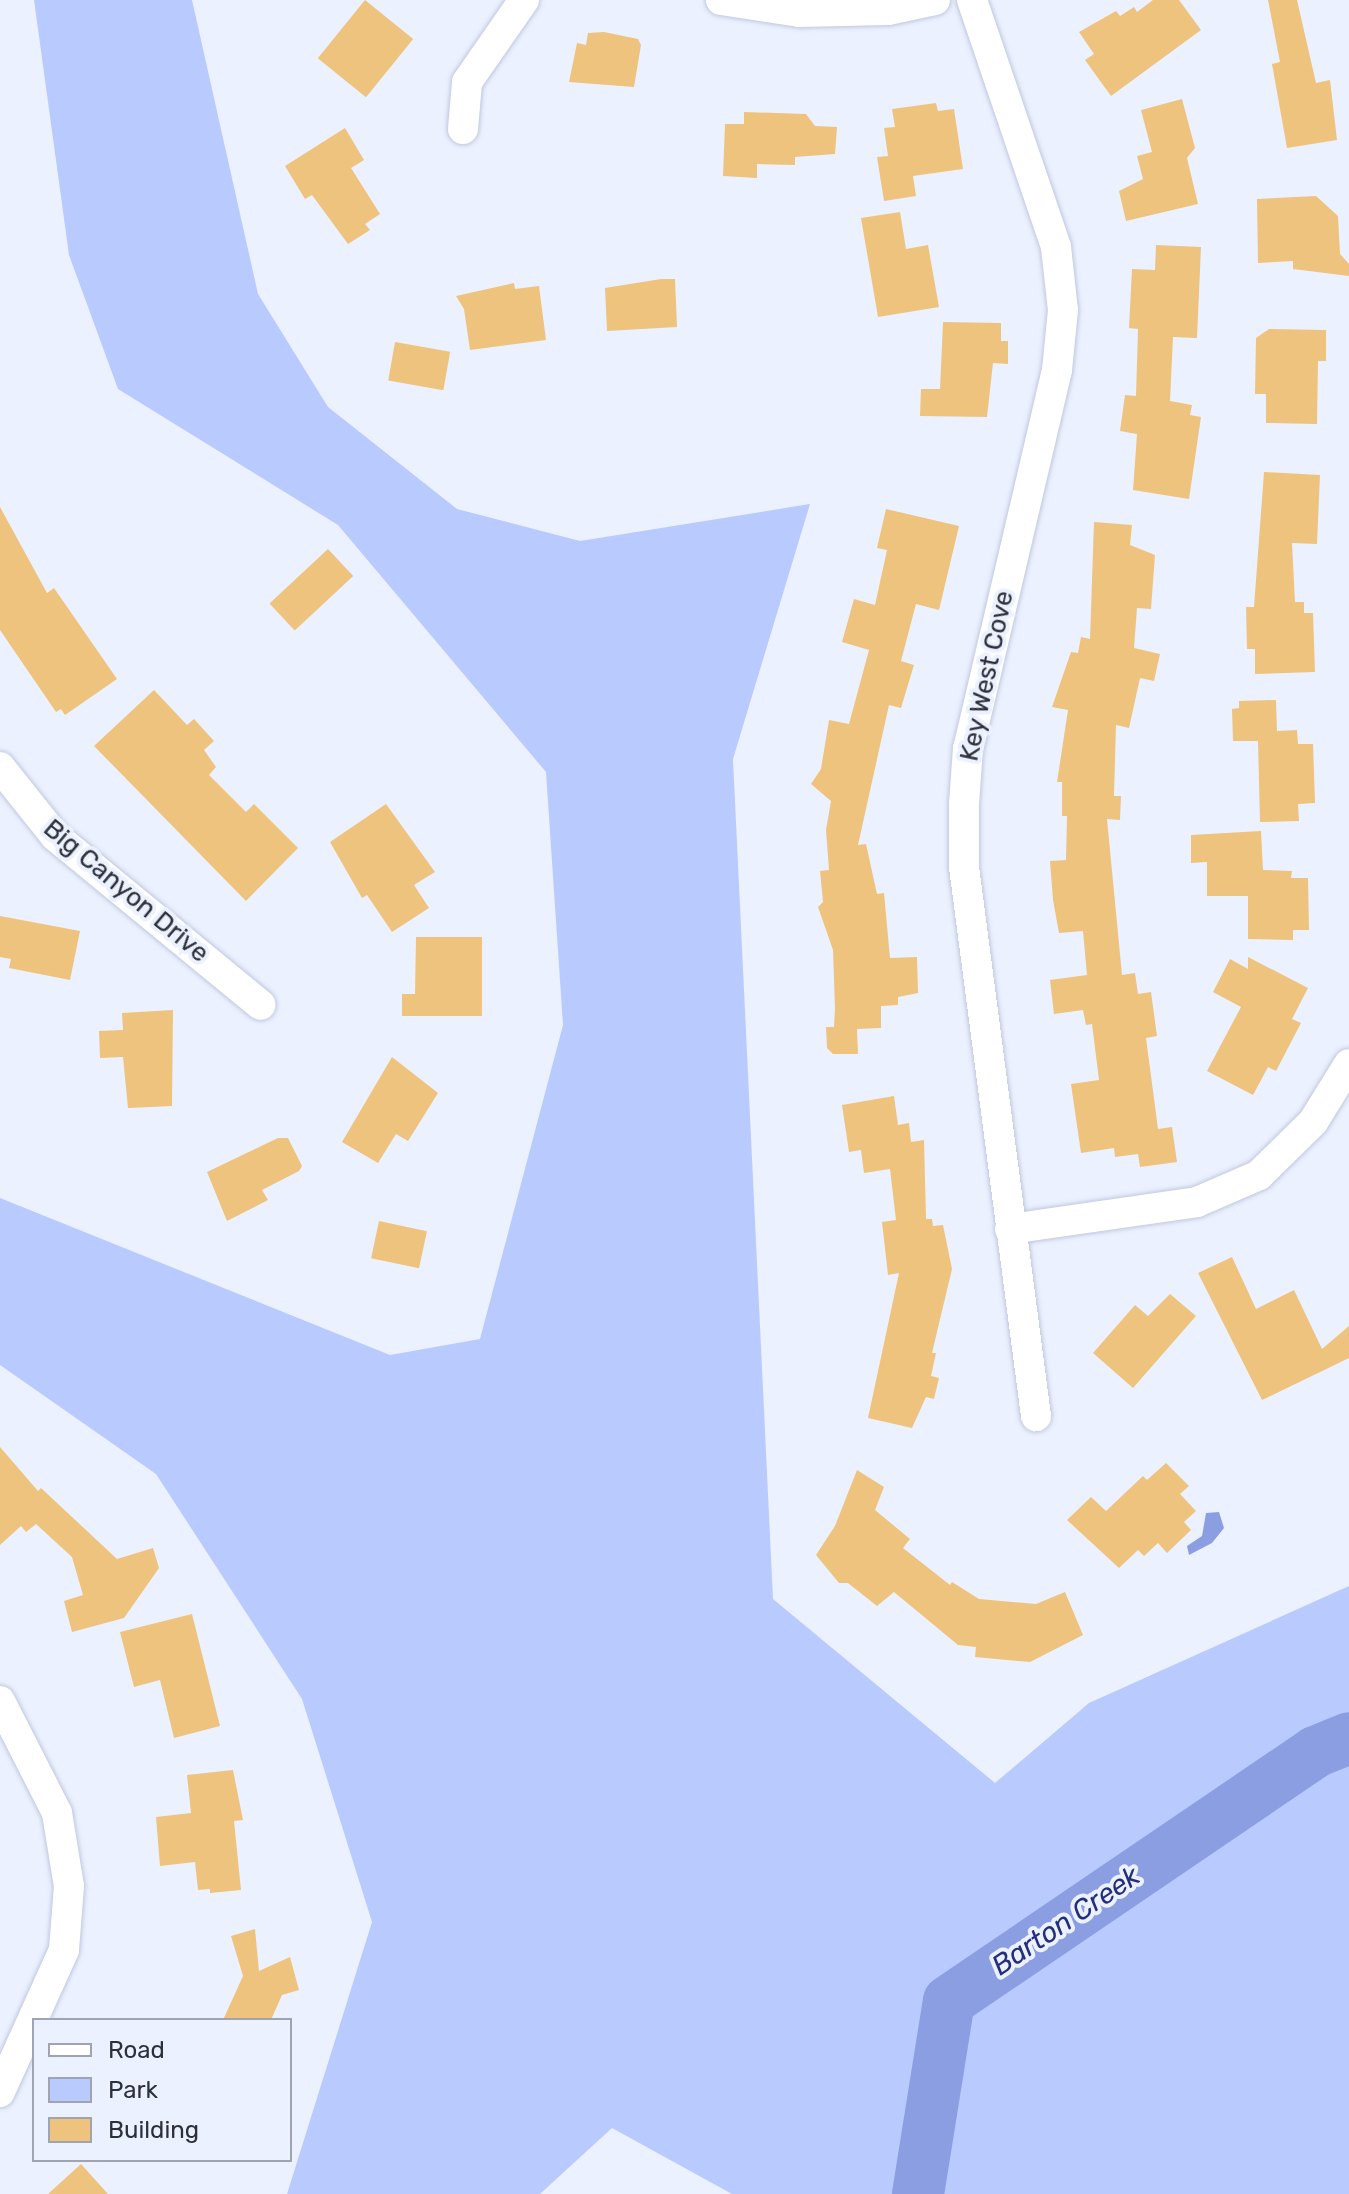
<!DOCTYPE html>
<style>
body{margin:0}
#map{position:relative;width:1349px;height:2194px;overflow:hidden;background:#ecf1ff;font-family:Rubik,sans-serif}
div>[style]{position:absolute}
.green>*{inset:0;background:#b9caff}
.water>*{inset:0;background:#8b9ee1}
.river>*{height:52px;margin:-26px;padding:0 26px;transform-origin:26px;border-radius:26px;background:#8b9ee1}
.building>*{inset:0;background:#eec37d;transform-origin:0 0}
.roads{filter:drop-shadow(0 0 2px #c0c8df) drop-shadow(0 0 2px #c0c8df)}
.street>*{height:30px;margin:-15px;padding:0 15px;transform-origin:15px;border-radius:15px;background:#fff}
span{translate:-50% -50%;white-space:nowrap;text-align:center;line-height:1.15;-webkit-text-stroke:8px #ecf1ff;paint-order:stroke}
.street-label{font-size:26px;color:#2d3039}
.water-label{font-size:28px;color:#232f7c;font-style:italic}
.legend{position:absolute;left:32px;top:2018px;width:260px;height:144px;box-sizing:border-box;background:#ecf1ff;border:2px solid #a0a4b0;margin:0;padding:10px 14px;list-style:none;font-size:24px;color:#2d3039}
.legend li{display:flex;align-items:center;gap:16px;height:40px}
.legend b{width:40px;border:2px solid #a0a4b0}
</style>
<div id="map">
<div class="green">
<i style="clip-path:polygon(34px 0,192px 0,258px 294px,328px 407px,457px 509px,580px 541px,810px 504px,733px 759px,773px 1599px,995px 1783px,1089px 1703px,1349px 1586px,1349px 2194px,732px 2194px,612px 2128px,540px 2194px,287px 2194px,372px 1922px,302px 1699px,156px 1474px,0 1365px,0 1198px,390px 1355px,480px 1339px,563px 1025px,546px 772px,338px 525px,118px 389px,69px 255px)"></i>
</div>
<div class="water">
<i style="clip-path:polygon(1219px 1512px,1224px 1528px,1212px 1543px,1189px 1555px,1187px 1546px,1202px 1536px,1206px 1513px)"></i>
</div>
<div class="river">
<i style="left:918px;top:2194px;width:195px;rotate:-80.9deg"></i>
<i style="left:949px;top:2001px;width:443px;rotate:-34.2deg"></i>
<i style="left:1315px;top:1752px;width:37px;rotate:-22deg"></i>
</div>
<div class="building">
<i style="left:365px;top:0;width:62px;height:75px;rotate:39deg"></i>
<i style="clip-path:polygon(1153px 0,1179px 0,1201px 30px,1111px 96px,1085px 60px,1094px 54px,1079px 32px,1116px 11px,1120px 16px,1134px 7px,1137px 12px)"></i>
<i style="clip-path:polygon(1268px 0,1297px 0,1316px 83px,1330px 80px,1337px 140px,1287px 148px,1272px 64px,1280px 62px)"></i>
<i style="clip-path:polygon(604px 32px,638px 39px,641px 45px,634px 87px,569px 82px,577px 43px,586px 45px,588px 33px)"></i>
<i style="clip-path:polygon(1182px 99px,1195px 148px,1187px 158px,1198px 204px,1126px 221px,1119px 191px,1143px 179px,1137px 156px,1152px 152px,1141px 110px)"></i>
<i style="clip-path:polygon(936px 103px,938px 111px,954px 109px,963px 169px,913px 176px,916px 196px,884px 201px,877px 157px,888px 156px,884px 128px,895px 127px,892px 109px)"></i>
<i style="clip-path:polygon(744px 112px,806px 114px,815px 126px,837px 127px,835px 154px,795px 157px,795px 165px,757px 164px,757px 178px,723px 176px,725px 124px,744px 124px)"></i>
<i style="clip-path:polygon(345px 128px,364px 160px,351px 168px,380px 214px,365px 224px,370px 230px,348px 244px,312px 195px,305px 199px,285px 166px)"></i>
<i style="clip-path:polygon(1316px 196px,1338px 216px,1340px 254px,1349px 264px,1349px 276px,1293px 269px,1293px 261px,1258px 263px,1257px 199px)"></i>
<i style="clip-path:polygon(900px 212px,906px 249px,928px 245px,939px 307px,878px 317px,861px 218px)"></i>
<i style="clip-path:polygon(1156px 245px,1201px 247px,1197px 338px,1173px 337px,1170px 401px,1192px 405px,1190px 415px,1201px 417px,1189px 499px,1133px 490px,1137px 434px,1120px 431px,1125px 395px,1136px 396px,1138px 329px,1129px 328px,1132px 269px,1155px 270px)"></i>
<i style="clip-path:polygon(661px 279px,675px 279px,677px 327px,607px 331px,605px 288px)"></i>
<i style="clip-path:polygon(514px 283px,515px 289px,539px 286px,546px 340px,470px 350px,464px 309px,456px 296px)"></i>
<i style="clip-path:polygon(943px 322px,1001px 323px,1001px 341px,1008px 341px,1008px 364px,993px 363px,987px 417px,920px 416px,921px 389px,940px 389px)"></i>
<i style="clip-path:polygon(1269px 329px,1326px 330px,1326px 361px,1318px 361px,1317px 424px,1266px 423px,1266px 394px,1255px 394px,1256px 338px)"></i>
<i style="left:395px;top:342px;width:56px;height:39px;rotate:10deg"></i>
<i style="clip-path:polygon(1264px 472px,1320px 475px,1317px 544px,1292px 543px,1295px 602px,1304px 602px,1304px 613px,1313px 613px,1315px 672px,1255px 674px,1255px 649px,1247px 649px,1246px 607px,1254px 607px)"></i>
<i style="clip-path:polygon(0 507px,47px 593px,54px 588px,117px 679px,65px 715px,61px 709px,56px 712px,0 630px)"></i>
<i style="clip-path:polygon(886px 509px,959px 526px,939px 610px,916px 604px,901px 661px,914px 665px,901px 708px,889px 705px,858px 845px,866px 844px,877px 894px,884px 893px,890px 958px,917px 957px,918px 993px,898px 997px,898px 1005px,881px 1006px,881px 1028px,857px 1029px,858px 1054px,833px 1054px,827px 1048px,826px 1027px,834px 1027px,835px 1008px,833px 950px,818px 907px,823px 902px,820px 871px,829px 870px,826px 830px,831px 801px,811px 784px,821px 769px,829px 720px,849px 724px,869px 650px,842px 642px,854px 599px,875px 605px,887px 550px,877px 548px)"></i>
<i style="clip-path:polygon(1094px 522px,1132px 525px,1130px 545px,1155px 555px,1151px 609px,1137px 608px,1134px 648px,1160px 654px,1154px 681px,1140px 678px,1129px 728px,1116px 725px,1114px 796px,1121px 796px,1120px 820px,1107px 819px,1122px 975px,1135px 973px,1138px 994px,1151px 992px,1157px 1036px,1146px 1038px,1158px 1129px,1172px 1127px,1177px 1162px,1140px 1167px,1138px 1154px,1115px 1157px,1114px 1148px,1081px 1153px,1071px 1084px,1099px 1080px,1092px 1024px,1086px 1025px,1083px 1010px,1054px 1014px,1050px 980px,1087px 975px,1083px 931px,1059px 933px,1053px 900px,1050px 861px,1066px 860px,1067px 816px,1062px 816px,1062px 782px,1057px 782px,1068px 710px,1052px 707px,1071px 652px,1078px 653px,1081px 637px,1090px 639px)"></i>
<i style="left:328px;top:549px;width:37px;height:80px;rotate:47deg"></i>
<i style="clip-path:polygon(154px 690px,187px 725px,194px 719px,214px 741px,204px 750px,216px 767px,209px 775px,246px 812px,254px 804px,298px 848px,246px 901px,94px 746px)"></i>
<i style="clip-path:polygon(1276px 700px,1277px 731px,1297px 730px,1298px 744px,1313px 744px,1315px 803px,1298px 804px,1299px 821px,1260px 822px,1258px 741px,1233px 741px,1232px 709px,1239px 708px,1239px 701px)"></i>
<i style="clip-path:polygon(386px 804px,435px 872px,414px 885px,429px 908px,392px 932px,367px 895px,362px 898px,330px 842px)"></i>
<i style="clip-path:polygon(1261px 831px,1263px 870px,1292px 871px,1291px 878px,1308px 878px,1309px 930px,1293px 930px,1293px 940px,1248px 939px,1248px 896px,1207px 896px,1207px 862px,1191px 863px,1191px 835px)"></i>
<i style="clip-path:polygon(0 916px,80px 931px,70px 980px,9px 968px,11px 959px,0 957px)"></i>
<i style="clip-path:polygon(416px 937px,482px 937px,482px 1016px,402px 1016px,402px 994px,415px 994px)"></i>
<i style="clip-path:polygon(1248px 957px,1308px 988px,1292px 1019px,1301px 1023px,1276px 1071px,1268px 1067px,1253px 1095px,1207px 1071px,1241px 1007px,1213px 992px,1230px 959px,1248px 969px)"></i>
<i style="clip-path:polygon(173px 1010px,172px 1106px,128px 1108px,123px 1057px,100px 1058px,99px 1031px,123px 1030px,122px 1013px)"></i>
<i style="clip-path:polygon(392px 1057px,438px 1093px,408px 1141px,396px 1134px,378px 1163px,342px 1142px)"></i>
<i style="clip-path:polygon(894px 1096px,898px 1125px,909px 1123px,911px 1142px,924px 1140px,926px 1219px,932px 1219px,933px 1226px,943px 1225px,952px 1269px,932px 1353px,936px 1353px,931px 1376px,939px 1378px,934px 1399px,926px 1397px,912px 1428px,868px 1418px,899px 1273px,888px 1275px,882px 1222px,896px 1220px,890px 1169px,864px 1173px,861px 1150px,849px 1152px,842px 1105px)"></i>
<i style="clip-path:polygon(278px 1138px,288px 1138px,302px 1166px,299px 1171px,262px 1190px,268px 1200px,227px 1221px,207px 1172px)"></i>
<i style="left:379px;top:1221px;width:49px;height:38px;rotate:12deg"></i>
<i style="clip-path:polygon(1232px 1257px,1256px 1309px,1294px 1290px,1322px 1349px,1349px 1326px,1349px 1358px,1262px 1400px,1198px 1273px)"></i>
<i style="clip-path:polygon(1170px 1294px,1196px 1316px,1133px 1388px,1093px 1353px,1135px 1305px,1148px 1316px)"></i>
<i style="clip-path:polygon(0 1447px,38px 1491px,41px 1488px,117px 1559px,153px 1548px,159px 1568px,124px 1618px,72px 1632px,64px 1601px,83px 1595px,72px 1557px,36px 1524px,26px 1532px,21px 1526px,0 1545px)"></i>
<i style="clip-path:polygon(1166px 1463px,1189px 1486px,1180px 1494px,1196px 1511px,1184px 1522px,1191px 1530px,1167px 1553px,1158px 1543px,1144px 1556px,1138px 1550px,1119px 1568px,1067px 1520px,1091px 1497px,1106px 1511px,1143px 1476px,1147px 1480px)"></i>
<i style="clip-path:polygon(857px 1470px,884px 1487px,875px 1510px,910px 1539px,903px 1548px,950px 1585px,952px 1582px,979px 1599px,1036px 1604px,1065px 1592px,1083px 1635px,1030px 1662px,975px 1657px,976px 1647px,958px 1645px,894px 1592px,877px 1606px,848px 1583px,839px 1583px,816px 1555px,835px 1526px)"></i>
<i style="clip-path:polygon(192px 1614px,220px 1726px,174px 1738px,160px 1680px,134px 1687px,120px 1632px)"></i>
<i style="clip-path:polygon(233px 1770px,243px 1820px,234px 1821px,241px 1890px,210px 1893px,210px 1889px,198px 1890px,195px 1862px,160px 1866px,156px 1817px,191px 1813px,187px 1775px)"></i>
<i style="clip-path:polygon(255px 1929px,259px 1971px,290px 1957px,299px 1990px,282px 1995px,271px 2020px,223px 2020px,243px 1976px,231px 1936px)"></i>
<i style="clip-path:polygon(81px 2164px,108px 2194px,48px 2194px)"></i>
</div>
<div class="roads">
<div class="street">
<i style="left:721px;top:0;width:79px;rotate:8.7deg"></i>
<i style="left:799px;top:12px;width:89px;rotate:-1.3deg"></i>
<i style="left:888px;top:10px;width:48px;rotate:-12deg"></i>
<i style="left:972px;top:0;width:261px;rotate:71.2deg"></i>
<i style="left:1056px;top:247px;width:63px;rotate:83.7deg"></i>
<i style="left:1063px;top:310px;width:60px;rotate:95.7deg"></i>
<i style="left:1057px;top:370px;width:388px;rotate:103.2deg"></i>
<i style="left:968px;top:748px;width:56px;rotate:94.1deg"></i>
<i style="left:964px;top:804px;width:63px;rotate:90deg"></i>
<i style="left:964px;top:867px;width:554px;rotate:82.53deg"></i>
<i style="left:463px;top:129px;width:47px;rotate:-85.1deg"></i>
<i style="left:467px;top:82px;width:100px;rotate:-55.2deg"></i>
<i style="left:0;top:767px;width:88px;rotate:51.4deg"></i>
<i style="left:55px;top:836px;width:266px;rotate:39.4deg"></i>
<i style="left:1010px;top:1229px;width:189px;rotate:-8.2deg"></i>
<i style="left:1197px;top:1202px;width:68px;rotate:-23.5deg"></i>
<i style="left:1259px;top:1175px;width:76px;rotate:-44.5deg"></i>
<i style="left:1313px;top:1122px;width:68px;rotate:-58.2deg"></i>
<i style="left:0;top:1701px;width:126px;rotate:63deg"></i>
<i style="left:57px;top:1813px;width:74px;rotate:80.7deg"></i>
<i style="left:69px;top:1886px;width:64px;rotate:94.5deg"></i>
<i style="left:64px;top:1950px;width:156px;rotate:114.3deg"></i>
</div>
</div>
<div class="street-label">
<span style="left:987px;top:676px;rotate:-78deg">Key West Cove</span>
<span style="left:126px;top:891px;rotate:40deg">Big Canyon Drive</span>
</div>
<div class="water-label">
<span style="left:1066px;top:1921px;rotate:-34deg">Barton Creek</span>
</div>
<ul class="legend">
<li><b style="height:10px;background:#fff"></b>Road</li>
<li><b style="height:22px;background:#b9caff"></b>Park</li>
<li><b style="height:22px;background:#eec37d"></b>Building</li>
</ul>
</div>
